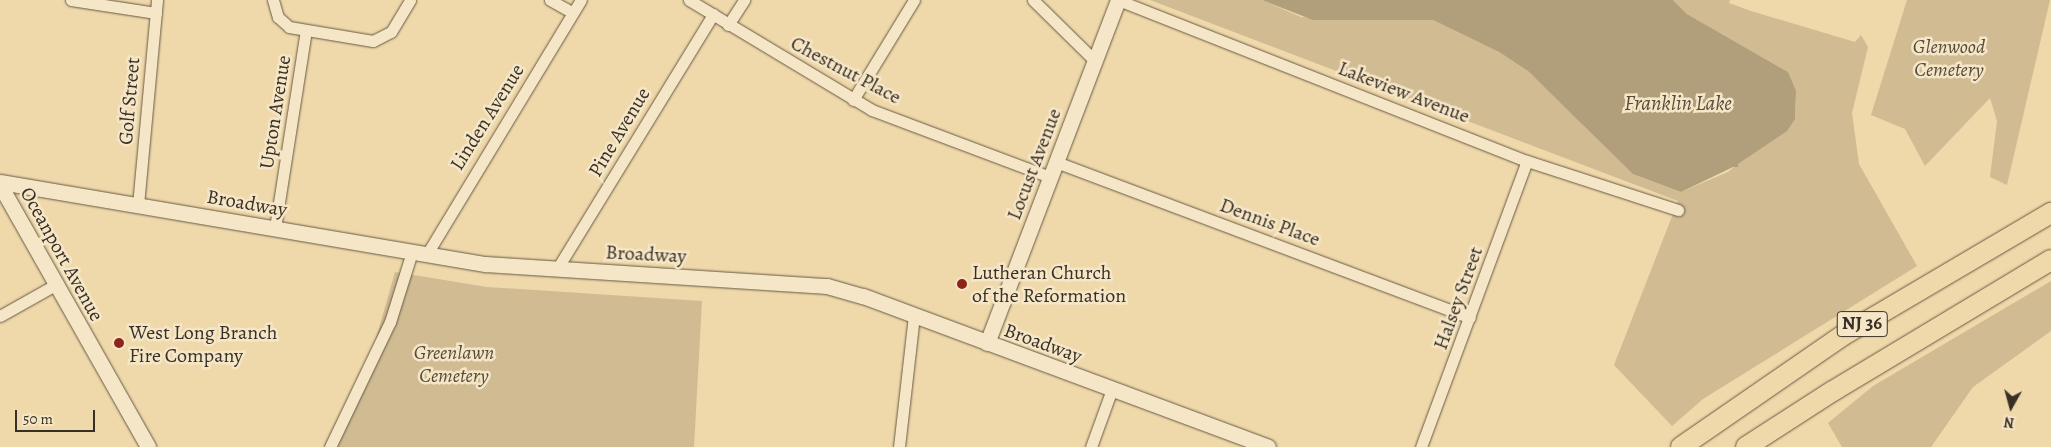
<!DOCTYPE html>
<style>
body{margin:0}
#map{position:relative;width:2051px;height:447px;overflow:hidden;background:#efd8a9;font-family:Alegreya,serif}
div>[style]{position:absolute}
.green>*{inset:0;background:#d0bb93}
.water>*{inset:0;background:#b19f7c}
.roads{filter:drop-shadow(0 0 1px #665a46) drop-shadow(0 0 1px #665a46)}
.street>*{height:11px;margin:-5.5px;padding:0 5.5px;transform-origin:5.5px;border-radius:5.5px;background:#f5e6c7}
.secondary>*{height:15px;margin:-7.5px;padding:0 7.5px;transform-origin:7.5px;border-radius:7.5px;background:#f5e6c7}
.highway>*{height:20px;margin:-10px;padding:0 10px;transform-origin:10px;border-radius:10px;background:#efd8a9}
.dots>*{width:14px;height:14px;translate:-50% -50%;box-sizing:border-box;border:2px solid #f5e6c7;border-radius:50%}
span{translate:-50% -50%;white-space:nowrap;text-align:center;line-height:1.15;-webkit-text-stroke:5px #f5e6c7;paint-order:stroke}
.shield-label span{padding:1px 4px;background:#f5e6c7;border:1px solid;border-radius:4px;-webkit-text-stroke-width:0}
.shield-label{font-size:19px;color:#393025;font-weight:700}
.park-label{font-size:20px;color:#574c3b;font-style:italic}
.street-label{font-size:20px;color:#393025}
.poi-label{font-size:20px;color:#393025}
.left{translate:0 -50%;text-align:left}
.water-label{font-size:21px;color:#574c3b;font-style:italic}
.north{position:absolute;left:1986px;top:382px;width:50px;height:50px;-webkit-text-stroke:4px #f5e6c7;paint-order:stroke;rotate:187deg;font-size:14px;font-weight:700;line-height:20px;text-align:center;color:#393025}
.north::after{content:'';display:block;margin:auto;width:18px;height:22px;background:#393025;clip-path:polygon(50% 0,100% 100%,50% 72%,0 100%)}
.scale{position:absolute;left:15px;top:410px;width:80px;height:22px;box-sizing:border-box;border:2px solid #393025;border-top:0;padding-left:6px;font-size:15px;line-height:18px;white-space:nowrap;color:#393025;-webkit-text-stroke:4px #f5e6c7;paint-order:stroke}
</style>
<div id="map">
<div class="green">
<i style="clip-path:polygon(1150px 0,1262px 0,1301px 17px,1433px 20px,1499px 52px,1528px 71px,1638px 176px,1681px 192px,1728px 172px,1795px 119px,1796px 96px,1788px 72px,1687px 14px,1673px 0,1730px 0,1729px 3px,1751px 11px,1855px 42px,1861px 35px,1868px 47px,1852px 113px,1859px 164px,1917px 266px,1703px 399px,1672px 426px,1614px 365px,1678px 201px)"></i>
<i style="clip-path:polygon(1907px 0,2050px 0,2007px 185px,1990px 177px,1997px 121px,1990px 98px,1925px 166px,1905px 129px,1871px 115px)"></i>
<i style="clip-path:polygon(395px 272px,487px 287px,702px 301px,694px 447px,324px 447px,373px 349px)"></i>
<i style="clip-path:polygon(2051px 281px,2051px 331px,1973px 387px,1931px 447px,1842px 447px,1828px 423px,1873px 386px)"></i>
</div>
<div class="water">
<i style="clip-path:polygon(1262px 0,1673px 0,1687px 14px,1788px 72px,1796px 91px,1795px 119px,1787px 131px,1738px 164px,1738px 167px,1733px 167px,1681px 192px,1633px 174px,1528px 71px,1499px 52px,1433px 20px,1313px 20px)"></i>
</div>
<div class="roads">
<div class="street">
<i style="left:71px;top:0;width:86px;rotate:8.7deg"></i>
<i style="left:273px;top:0;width:18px;rotate:74deg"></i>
<i style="left:278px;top:17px;width:15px;rotate:42deg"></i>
<i style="left:289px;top:27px;width:85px;rotate:9.5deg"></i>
<i style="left:373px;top:41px;width:20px;rotate:-27deg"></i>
<i style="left:391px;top:32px;width:37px;rotate:-59deg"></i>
<i style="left:550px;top:0;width:26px;rotate:29deg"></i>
<i style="left:689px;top:0;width:214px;rotate:31deg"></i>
<i style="left:872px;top:110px;width:190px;rotate:20.6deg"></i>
<i style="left:1033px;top:0;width:86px;rotate:44.5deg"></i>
<i style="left:1118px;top:0;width:440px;rotate:21.5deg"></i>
<i style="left:1527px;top:161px;width:159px;rotate:18deg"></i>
<i style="left:728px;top:25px;width:30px;rotate:-57deg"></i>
<i style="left:853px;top:100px;width:117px;rotate:-58.6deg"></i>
<i style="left:1056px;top:162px;width:442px;rotate:20.6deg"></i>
<i style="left:138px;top:205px;width:206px;rotate:-84.7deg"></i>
<i style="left:275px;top:228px;width:199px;rotate:-81.1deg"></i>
<i style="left:427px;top:254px;width:297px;rotate:-58.8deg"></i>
<i style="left:557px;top:269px;width:299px;rotate:-58.5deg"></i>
<i style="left:0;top:316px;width:63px;rotate:-29.4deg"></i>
<i style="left:330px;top:447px;width:139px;rotate:-64.4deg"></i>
<i style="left:390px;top:322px;width:73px;rotate:-72.6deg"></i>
<i style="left:899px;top:447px;width:133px;rotate:-83.5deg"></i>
<i style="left:1091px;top:447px;width:62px;rotate:-70.1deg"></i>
<i style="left:1421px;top:447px;width:305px;rotate:-69.7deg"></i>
</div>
<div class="secondary">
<i style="left:0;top:182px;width:492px;rotate:9.6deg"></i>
<i style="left:485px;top:264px;width:343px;rotate:3.7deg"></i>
<i style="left:827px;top:286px;width:37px;rotate:16deg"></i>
<i style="left:863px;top:296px;width:432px;rotate:20.4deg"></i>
<i style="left:0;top:185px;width:301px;rotate:60.5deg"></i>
<i style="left:987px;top:343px;width:367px;rotate:-69.1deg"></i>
</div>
<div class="highway">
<i style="left:1681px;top:447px;width:196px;rotate:-34.6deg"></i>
<i style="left:1842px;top:336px;width:243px;rotate:-30.5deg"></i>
<i style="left:1746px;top:447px;width:103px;rotate:-32.8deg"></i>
<i style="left:1833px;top:391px;width:254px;rotate:-31deg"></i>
</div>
</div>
<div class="dots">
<i style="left:962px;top:284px;background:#8f2418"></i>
<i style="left:119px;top:343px;background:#8f2418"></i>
</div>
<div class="shield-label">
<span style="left:1862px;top:324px">NJ 36</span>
</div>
<div class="park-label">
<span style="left:1949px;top:58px">Glenwood<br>Cemetery</span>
<span style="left:454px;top:364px">Greenlawn<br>Cemetery</span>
</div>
<div class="street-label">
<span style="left:846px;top:70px;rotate:28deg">Chestnut Place</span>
<span style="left:1404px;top:92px;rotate:21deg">Lakeview Avenue</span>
<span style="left:129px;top:101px;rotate:-85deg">Golf Street</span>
<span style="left:275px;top:112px;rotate:-81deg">Upton Avenue</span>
<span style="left:487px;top:117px;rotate:-58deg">Linden Avenue</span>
<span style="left:619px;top:132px;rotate:-59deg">Pine Avenue</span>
<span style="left:1034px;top:164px;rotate:-69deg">Locust Avenue</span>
<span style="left:247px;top:203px;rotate:10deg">Broadway</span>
<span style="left:1270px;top:222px;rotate:20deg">Dennis Place</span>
<span style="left:62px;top:254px;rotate:61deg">Oceanport Avenue</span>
<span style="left:646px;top:254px;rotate:3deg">Broadway</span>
<span style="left:1458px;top:298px;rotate:-70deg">Halsey Street</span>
<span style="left:1043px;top:343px;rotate:20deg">Broadway</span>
</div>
<div class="poi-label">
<span class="left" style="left:972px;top:284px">Lutheran Church<br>of the Reformation</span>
<span class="left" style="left:129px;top:344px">West Long Branch<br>Fire Company</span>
</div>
<div class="water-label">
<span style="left:1678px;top:103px">Franklin Lake</span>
</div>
<div class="north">N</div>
<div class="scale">50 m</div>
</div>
